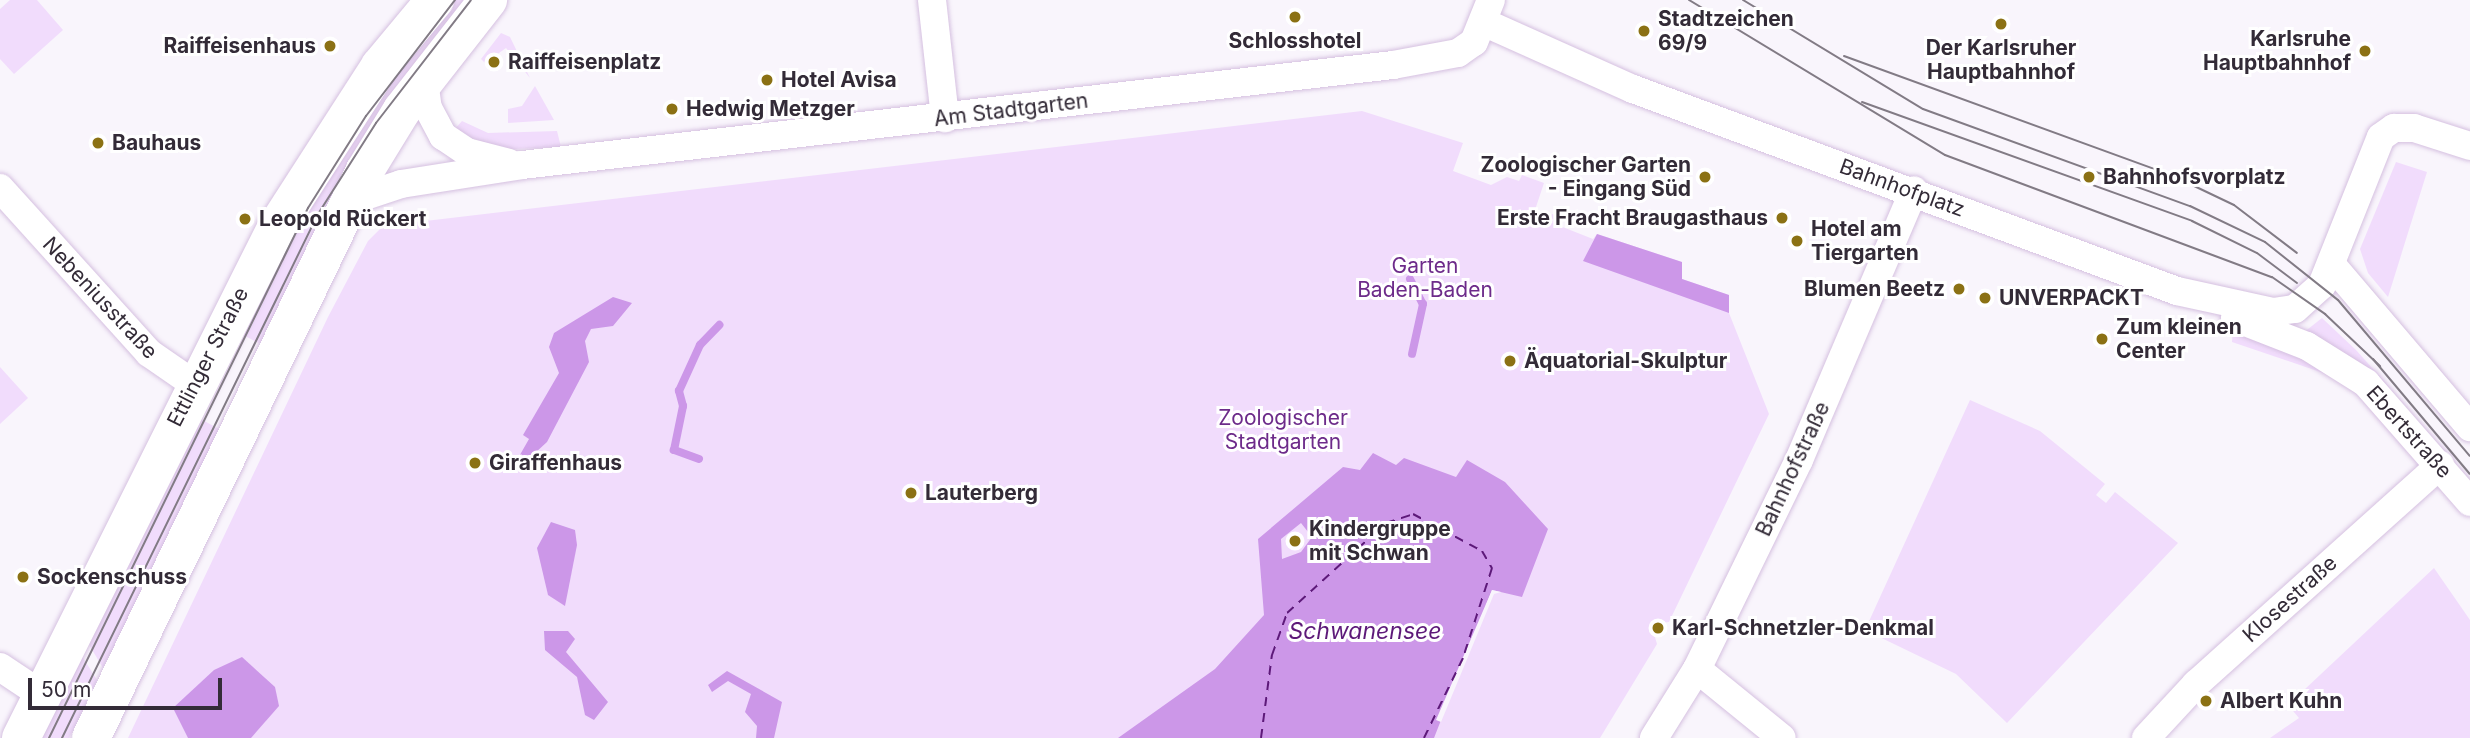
<!DOCTYPE html>
<meta charset="utf-8">
<style>
body{margin:0}
#map{position:relative;width:2470px;height:738px;overflow:hidden;background:#f9f5fc;font-family:Inter,sans-serif}
div>[style]{position:absolute}
.green>*{inset:0;background:#f1dcfc}
.water>*{inset:0;background:#cc97e8}
.pier>*{inset:0;background:#f9f5fc}
.stream>*{height:8px;margin:-4px;padding:0 4px;transform-origin:4px;border-radius:4px;background:#cc97e8}
.ferry>*{height:2px;margin-top:-1px;transform-origin:0;background:repeating-linear-gradient(90deg,#5d1979 0 9px,transparent 0 16px)}
.roads{filter:drop-shadow(0 0 2px #d5c0e0) drop-shadow(0 0 2px #d5c0e0)}
.street>*{height:28px;margin:-14px;padding:0 14px;transform-origin:14px;border-radius:14px;background:#fff}
.secondary>*{height:38px;margin:-19px;padding:0 19px;transform-origin:19px;border-radius:19px;background:#fff}
.tram>*{height:2px;margin:-1px;padding:0 1px;transform-origin:1px;border-radius:1px;background:#827b85}
.dots>*{width:19px;height:19px;translate:-50% -50%;box-sizing:border-box;border:4px solid #fff;border-radius:50%}
span{translate:-50% -50%;white-space:nowrap;text-align:center;line-height:1.15;-webkit-text-stroke:6px #fff;paint-order:stroke}
.poi-label{font-size:21px;color:#332b37;font-weight:700}
.left{translate:0 -50%;text-align:left}
.right{translate:-100% -50%;text-align:right}
.street-label{font-size:21px;color:#332b37}
.park-label{font-size:21px;color:#6d2b8a}
.water-label{font-size:23px;color:#5d1979;font-style:italic}
.scale{position:absolute;left:28px;top:678px;width:194px;height:32px;box-sizing:border-box;border:4px solid #332b37;border-top:0;padding-left:9px;font-size:21px;line-height:24px;white-space:nowrap;color:#332b37;-webkit-text-stroke:5px #fff;paint-order:stroke}
</style>
<div id="map">
<div class="green">
<i style="clip-path:polygon(10px 0,37px 0,63px 30px,14px 74px,0 59px,0 9px)"></i>
<i style="clip-path:polygon(447px 0,481px 0,270px 349px,230px 328px,265px 265px)"></i>
<i style="clip-path:polygon(501px 33px,510px 37px,530px 78px,506px 48px,485px 63px,481px 59px)"></i>
<i style="clip-path:polygon(535px 86px,554px 120px,508px 123px,508px 109px,522px 106px)"></i>
<i style="clip-path:polygon(1362px 111px,1463px 143px,1453px 171px,1491px 185px,1507px 177px,1519px 181px,1522px 175px,1544px 183px,1533px 216px,1549px 222px,1552px 214px,1563px 218px,1560px 226px,1593px 239px,1597px 234px,1682px 262px,1682px 279px,1729px 295px,1729px 313px,1769px 414px,1669px 622px,1651px 624px,1657px 644px,1600px 738px,128px 738px,328px 317px,368px 241px,383px 226px)"></i>
<i style="clip-path:polygon(462px 121px,488px 133px,557px 131px,561px 147px,487px 150px,454px 130px)"></i>
<i style="clip-path:polygon(2396px 162px,2427px 172px,2388px 297px,2368px 273px,2360px 249px)"></i>
<i style="clip-path:polygon(2322px 318px,2356px 350px,2390px 388px,2303px 333px)"></i>
<i style="clip-path:polygon(2233px 327px,2276px 344px,2332px 376px,2232px 342px)"></i>
<i style="clip-path:polygon(0 367px,28px 398px,0 424px)"></i>
<i style="clip-path:polygon(1970px 400px,2040px 431px,2105px 484px,2096px 495px,2106px 503px,2115px 492px,2178px 543px,2007px 723px,1956px 674px,1865px 630px)"></i>
<i style="clip-path:polygon(197px 417px,219px 429px,120px 658px,110px 653px,103px 668px,88px 643px)"></i>
<i style="clip-path:polygon(2434px 568px,2470px 620px,2470px 738px,2270px 738px,2299px 718px,2288px 705px)"></i>
<i style="clip-path:polygon(82px 656px,97px 680px,80px 716px,69px 738px,42px 738px)"></i>
</div>
<div class="water">
<i style="clip-path:polygon(1597px 234px,1682px 262px,1682px 279px,1729px 295px,1729px 313px,1583px 261px)"></i>
<i style="clip-path:polygon(613px 297px,632px 303px,613px 326px,591px 329px,585px 341px,589px 362px,547px 442px,522px 465px,517px 460px,529px 439px,523px 435px,559px 373px,549px 347px,554px 333px)"></i>
<i style="clip-path:polygon(evenodd,1373px 453px,1396px 465px,1404px 458px,1456px 477px,1467px 460px,1505px 482px,1548px 529px,1522px 597px,1492px 590px,1434px 738px,1118px 738px,1215px 669px,1264px 615px,1258px 539px,1343px 467px,1360px 470px,1373px 453px,1301px 523px,1312px 537px,1301px 552px,1282px 559px,1281px 539px,1301px 523px)"></i>
<i style="clip-path:polygon(551px 522px,575px 530px,577px 545px,565px 606px,548px 595px,537px 548px)"></i>
<i style="clip-path:polygon(544px 631px,568px 631px,575px 639px,566px 652px,608px 702px,594px 720px,585px 715px,577px 677px,545px 650px)"></i>
<i style="clip-path:polygon(242px 657px,275px 687px,279px 706px,251px 738px,188px 738px,173px 708px,214px 670px)"></i>
<i style="clip-path:polygon(727px 671px,782px 702px,774px 738px,756px 738px,757px 726px,745px 712px,751px 694px,728px 681px,712px 692px,708px 685px)"></i>
</div>
<div class="pier">
<i style="clip-path:polygon(1492px 590px,1501px 592px,1494px 594px,1441px 722px,1436px 720px)"></i>
</div>
<div class="stream">
<i style="left:1410px;top:279px;width:28px;rotate:63deg"></i>
<i style="left:1423px;top:304px;width:51px;rotate:102.4deg"></i>
<i style="left:699px;top:459px;width:27px;rotate:-160deg"></i>
<i style="left:674px;top:450px;width:45px;rotate:-78.4deg"></i>
<i style="left:683px;top:406px;width:16px;rotate:-105deg"></i>
<i style="left:679px;top:391px;width:51px;rotate:-65.5deg"></i>
<i style="left:700px;top:345px;width:28px;rotate:-46deg"></i>
</div>
<div class="ferry">
<i style="left:1261px;top:738px;width:84px;rotate:-82.5deg"></i>
<i style="left:1272px;top:655px;width:45px;rotate:-70.3deg"></i>
<i style="left:1287px;top:613px;width:134px;rotate:-42.3deg"></i>
<i style="left:1386px;top:523px;width:28px;rotate:-18deg"></i>
<i style="left:1413px;top:514px;width:78px;rotate:28.2deg"></i>
<i style="left:1482px;top:551px;width:20px;rotate:60deg"></i>
<i style="left:1492px;top:568px;width:95px;rotate:107.9deg"></i>
<i style="left:1463px;top:658px;width:89px;rotate:116deg"></i>
</div>
<div class="roads">
<div class="street">
<i style="left:932px;top:0;width:119px;rotate:83.7deg"></i>
<i style="left:1483px;top:22px;width:164px;rotate:24.1deg"></i>
<i style="left:1633px;top:89px;width:580px;rotate:20.37deg"></i>
<i style="left:2177px;top:291px;width:98px;rotate:12.3deg"></i>
<i style="left:2273px;top:312px;width:22px;rotate:-8deg"></i>
<i style="left:2295px;top:309px;width:36px;rotate:-42deg"></i>
<i style="left:2322px;top:285px;width:159px;rotate:-68.3deg"></i>
<i style="left:2381px;top:137px;width:16px;rotate:-35deg"></i>
<i style="left:2394px;top:128px;width:20px"></i>
<i style="left:2414px;top:128px;width:59px;rotate:17.8deg"></i>
<i style="left:424px;top:81px;width:27px;rotate:82deg"></i>
<i style="left:428px;top:108px;width:32px;rotate:62deg"></i>
<i style="left:443px;top:136px;width:29px;rotate:34deg"></i>
<i style="left:467px;top:152px;width:43px;rotate:14.7deg"></i>
<i style="left:0;top:188px;width:222px;rotate:47.9deg"></i>
<i style="left:149px;top:353px;width:55px;rotate:34.6deg"></i>
<i style="left:350px;top:201px;width:54px;rotate:-18.4deg"></i>
<i style="left:401px;top:184px;width:122px;rotate:-8.9deg"></i>
<i style="left:522px;top:165px;width:877px;rotate:-6.55deg"></i>
<i style="left:1393px;top:65px;width:66px;rotate:-10.5deg"></i>
<i style="left:1458px;top:53px;width:19px;rotate:-35deg"></i>
<i style="left:1474px;top:42px;width:45px;rotate:-68deg"></i>
<i style="left:2332px;top:265px;width:213px;rotate:49.6deg"></i>
<i style="left:2235px;top:318px;width:77px;rotate:21.3deg"></i>
<i style="left:2307px;top:346px;width:70px;rotate:32.1deg"></i>
<i style="left:2366px;top:383px;width:158px;rotate:48.8deg"></i>
<i style="left:0;top:667px;width:50px;rotate:33.7deg"></i>
<i style="left:1697px;top:669px;width:109px;rotate:39.1deg"></i>
<i style="left:1654px;top:738px;width:81px;rotate:-58.1deg"></i>
<i style="left:1697px;top:669px;width:233px;rotate:-64deg"></i>
<i style="left:1799px;top:460px;width:293px;rotate:-66.9deg"></i>
<i style="left:2146px;top:738px;width:74px;rotate:-47.2deg"></i>
<i style="left:2196px;top:684px;width:328px;rotate:-41.9deg"></i>
</div>
<div class="secondary">
<i style="left:21px;top:738px;width:572px;rotate:-63.43deg"></i>
<i style="left:277px;top:226px;width:190px;rotate:-57.2deg"></i>
<i style="left:380px;top:66px;width:86px;rotate:-50.2deg"></i>
<i style="left:91px;top:738px;width:628px;rotate:-64.25deg"></i>
<i style="left:364px;top:172px;width:73px;rotate:-58.5deg"></i>
<i style="left:402px;top:110px;width:140px;rotate:-52deg"></i>
</div>
</div>
<div class="tram">
<i style="left:1689px;top:0;width:299px;rotate:31.2deg"></i>
<i style="left:1945px;top:155px;width:349px;rotate:20.5deg"></i>
<i style="left:2272px;top:277px;width:65px;rotate:34.9deg"></i>
<i style="left:2325px;top:314px;width:76px;rotate:43.4deg"></i>
<i style="left:1743px;top:0;width:210px;rotate:31.2deg"></i>
<i style="left:1923px;top:109px;width:284px;rotate:20deg"></i>
<i style="left:2190px;top:206px;width:83px;rotate:25.6deg"></i>
<i style="left:2265px;top:242px;width:93px;rotate:38.5deg"></i>
<i style="left:2338px;top:300px;width:204px;rotate:49.8deg"></i>
<i style="left:1844px;top:56px;width:346px;rotate:20deg"></i>
<i style="left:2169px;top:174px;width:72px;rotate:25.5deg"></i>
<i style="left:2234px;top:205px;width:79px;rotate:37.3deg"></i>
<i style="left:1862px;top:102px;width:351px;rotate:19.8deg"></i>
<i style="left:2192px;top:221px;width:72px;rotate:26.2deg"></i>
<i style="left:2257px;top:253px;width:50px;rotate:36.9deg"></i>
<i style="left:2373px;top:359px;width:150px;rotate:49.9deg"></i>
<i style="left:49px;top:738px;width:590px;rotate:-63.96deg"></i>
<i style="left:308px;top:208px;width:109px;rotate:-57.8deg"></i>
<i style="left:366px;top:116px;width:146px;rotate:-52.5deg"></i>
<i style="left:62px;top:738px;width:583px;rotate:-63.96deg"></i>
<i style="left:318px;top:214px;width:108px;rotate:-57.5deg"></i>
<i style="left:376px;top:123px;width:155px;rotate:-52.3deg"></i>
</div>
<div class="dots">
<i style="left:1295px;top:17px;background:#8b7114"></i>
<i style="left:2001px;top:24px;background:#8b7114"></i>
<i style="left:1644px;top:31px;background:#8b7114"></i>
<i style="left:330px;top:46px;background:#8b7114"></i>
<i style="left:2365px;top:51px;background:#8b7114"></i>
<i style="left:494px;top:62px;background:#8b7114"></i>
<i style="left:767px;top:80px;background:#8b7114"></i>
<i style="left:672px;top:109px;background:#8b7114"></i>
<i style="left:98px;top:143px;background:#8b7114"></i>
<i style="left:1705px;top:177px;background:#8b7114"></i>
<i style="left:2089px;top:177px;background:#8b7114"></i>
<i style="left:1782px;top:218px;background:#8b7114"></i>
<i style="left:245px;top:219px;background:#8b7114"></i>
<i style="left:1797px;top:241px;background:#8b7114"></i>
<i style="left:1959px;top:289px;background:#8b7114"></i>
<i style="left:1985px;top:298px;background:#8b7114"></i>
<i style="left:2102px;top:339px;background:#8b7114"></i>
<i style="left:1510px;top:361px;background:#8b7114"></i>
<i style="left:475px;top:463px;background:#8b7114"></i>
<i style="left:911px;top:493px;background:#8b7114"></i>
<i style="left:1295px;top:541px;background:#8b7114"></i>
<i style="left:23px;top:577px;background:#8b7114"></i>
<i style="left:1658px;top:628px;background:#8b7114"></i>
<i style="left:2206px;top:701px;background:#8b7114"></i>
</div>
<div class="poi-label">
<span class="left" style="left:1658px;top:31px">Stadtzeichen<br>69/9</span>
<span class="right" style="left:2351px;top:51px">Karlsruhe<br>Hauptbahnhof</span>
<span style="left:1295px;top:41px">Schlosshotel</span>
<span class="right" style="left:316px;top:46px">Raiffeisenhaus</span>
<span style="left:2001px;top:60px">Der Karlsruher<br>Hauptbahnhof</span>
<span class="left" style="left:508px;top:62px">Raiffeisenplatz</span>
<span class="left" style="left:781px;top:80px">Hotel Avisa</span>
<span class="left" style="left:686px;top:109px">Hedwig Metzger</span>
<span class="left" style="left:112px;top:143px">Bauhaus</span>
<span class="right" style="left:1691px;top:177px">Zoologischer Garten<br>- Eingang Süd</span>
<span class="left" style="left:2103px;top:177px">Bahnhofsvorplatz</span>
<span class="right" style="left:1768px;top:218px">Erste Fracht Braugasthaus</span>
<span class="left" style="left:259px;top:219px">Leopold Rückert</span>
<span class="left" style="left:1811px;top:241px">Hotel am<br>Tiergarten</span>
<span class="right" style="left:1945px;top:289px">Blumen Beetz</span>
<span class="left" style="left:1999px;top:298px">UNVERPACKT</span>
<span class="left" style="left:2116px;top:339px">Zum kleinen<br>Center</span>
<span class="left" style="left:1524px;top:361px">Äquatorial-Skulptur</span>
<span class="left" style="left:489px;top:463px">Giraffenhaus</span>
<span class="left" style="left:925px;top:493px">Lauterberg</span>
<span class="left" style="left:1309px;top:541px">Kindergruppe<br>mit Schwan</span>
<span class="left" style="left:37px;top:577px">Sockenschuss</span>
<span class="left" style="left:1672px;top:628px">Karl-Schnetzler-Denkmal</span>
<span class="left" style="left:2220px;top:701px">Albert Kuhn</span>
</div>
<div class="street-label">
<span style="left:1011px;top:110px;rotate:-7deg">Am Stadtgarten</span>
<span style="left:1902px;top:188px;rotate:20deg">Bahnhofplatz</span>
<span style="left:100px;top:298px;rotate:47deg">Nebeniusstraße</span>
<span style="left:208px;top:357px;rotate:-63deg">Ettlinger Straße</span>
<span style="left:2409px;top:432px;rotate:48deg">Ebertstraße</span>
<span style="left:1793px;top:469px;rotate:-65deg">Bahnhofstraße</span>
<span style="left:2290px;top:599px;rotate:-42deg">Klosestraße</span>
</div>
<div class="park-label">
<span style="left:1425px;top:278px">Garten<br>Baden-Baden</span>
<span style="left:1283px;top:430px">Zoologischer<br>Stadtgarten</span>
</div>
<div class="water-label">
<span style="left:1365px;top:631px">Schwanensee</span>
</div>
<div class="scale">50 m</div>
</div>
